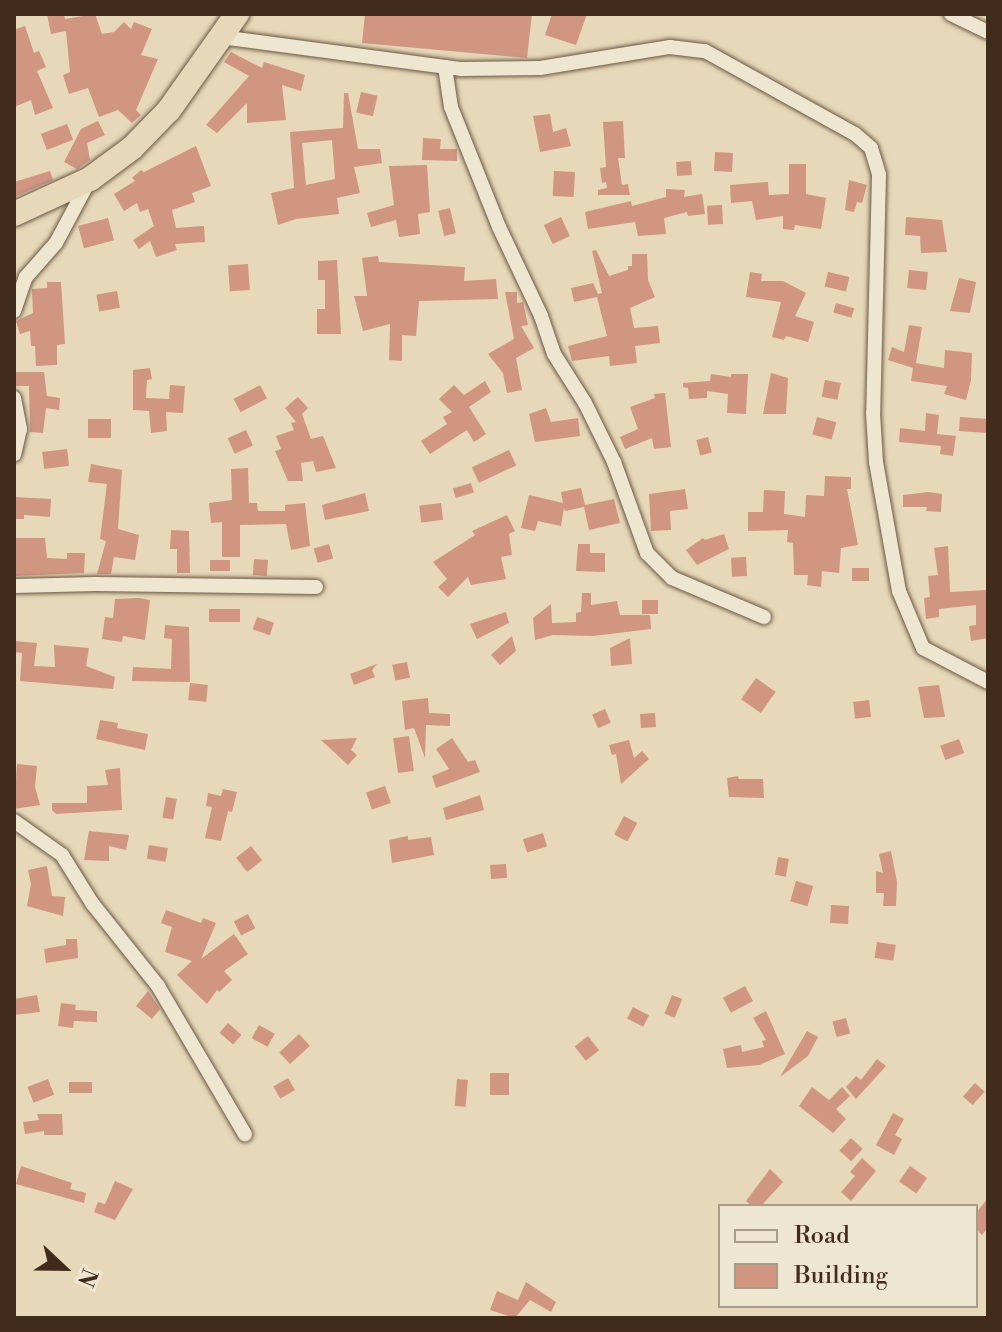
<!DOCTYPE html>
<style>
body{margin:0}
#map{position:relative;width:1002px;height:1332px;overflow:hidden;background:#e6d8b8;font-family:"Libre Bodoni",serif}
div>[style]{position:absolute}
.building>*{inset:0;background:#d09681;transform-origin:0 0}
.roads{filter:drop-shadow(0 0 2px #6a5743) drop-shadow(0 0 2px #6a5743)}
.street>*{height:14px;margin:-7px;padding:0 7px;transform-origin:7px;border-radius:7px;background:#efe6d1}
.highway>*{height:24px;margin:-12px;padding:0 12px;transform-origin:12px;border-radius:12px;background:#e6d8b8}
span{translate:-50% -50%;white-space:nowrap;text-align:center;line-height:1.15;-webkit-text-stroke:8px #efe6d1;paint-order:stroke}
.frame{position:absolute;inset:0;border:16px solid #412c1c;pointer-events:none}
.legend{position:absolute;left:718px;top:1204px;width:260px;height:104px;box-sizing:border-box;background:#efe6d1;border:2px solid #a99c89;margin:0;padding:10px 14px;list-style:none;font-size:24px;color:#412c1c}
.legend li{display:flex;align-items:center;gap:16px;height:40px}
.legend b{width:40px;border:2px solid #a99c89}
.north{position:absolute;left:24px;top:1228px;width:80px;height:80px;-webkit-text-stroke:6px #efe6d1;paint-order:stroke;rotate:112deg;font-size:22px;font-weight:700;line-height:32px;text-align:center;color:#412c1c}
.north::after{content:'';display:block;margin:auto;width:28px;height:36px;background:#412c1c;clip-path:polygon(50% 0,100% 100%,50% 72%,0 100%)}
</style>
<div id="map">
<div class="building">
<i style="clip-path:polygon(47px 14px,64px 14px,65px 19px,95px 14px,102px 34px,114px 32px,124px 22px,131px 29px,134px 22px,152px 29px,141px 55px,158px 59px,136px 110px,141px 115px,132px 123px,118px 110px,99px 117px,88px 88px,69px 94px,63px 75px,70px 72px,66px 31px,51px 34px)"></i>
<i style="clip-path:polygon(365px 14px,532px 14px,527px 58px,362px 43px)"></i>
<i style="clip-path:polygon(552px 14px,587px 14px,576px 45px,545px 35px)"></i>
<i style="clip-path:polygon(25px 26px,34px 53px,39px 51px,46px 67px,37px 71px,53px 108px,35px 115px,31px 100px,14px 107px,14px 30px)"></i>
<i style="clip-path:polygon(231px 52px,262px 68px,264px 62px,305px 75px,301px 91px,282px 85px,286px 120px,247px 123px,247px 103px,217px 133px,206px 125px,249px 76px,224px 62px)"></i>
<i style="left:361px;top:92px;width:17px;height:21px;rotate:13deg"></i>
<i style="clip-path:polygon(evenodd,344px 93px,348px 93px,358px 149px,380px 149px,382px 163px,354px 167px,360px 193px,337px 198px,339px 214px,296px 219px,278px 225px,271px 193px,294px 188px,290px 132px,343px 128px,344px 93px,332px 140px,335px 179px,306px 185px,302px 143px,332px 140px)"></i>
<i style="clip-path:polygon(550px 114px,553px 132px,566px 128px,571px 146px,540px 152px,533px 116px)"></i>
<i style="clip-path:polygon(98px 121px,105px 135px,87px 143px,90px 160px,77px 169px,64px 162px,81px 129px)"></i>
<i style="clip-path:polygon(623px 121px,625px 158px,618px 158px,622px 185px,628px 184px,630px 195px,598px 195px,598px 190px,607px 188px,606px 182px,602px 183px,600px 168px,606px 167px,603px 122px)"></i>
<i style="left:67px;top:124px;width:17px;height:28px;rotate:69deg"></i>
<i style="clip-path:polygon(423px 138px,441px 139px,440px 149px,457px 149px,457px 161px,422px 160px)"></i>
<i style="clip-path:polygon(196px 146px,211px 186px,192px 193px,195px 202px,172px 210px,176px 228px,204px 226px,205px 242px,175px 244px,177px 250px,156px 257px,150px 241px,139px 249px,133px 240px,154px 226px,148px 209px,140px 212px,137px 203px,124px 211px,114px 194px,135px 181px,132px 178px,141px 170px,144px 172px)"></i>
<i style="left:715px;top:152px;width:18px;height:19px;rotate:3deg"></i>
<i style="left:691px;top:161px;width:14px;height:15px;rotate:86deg"></i>
<i style="clip-path:polygon(789px 164px,806px 164px,806px 194px,826px 198px,821px 229px,795px 225px,794px 230px,783px 229px,783px 216px,756px 220px,752px 201px,731px 203px,730px 185px,768px 182px,769px 195px,789px 194px)"></i>
<i style="clip-path:polygon(427px 165px,430px 212px,418px 214px,420px 234px,399px 237px,396px 220px,371px 227px,367px 213px,394px 205px,389px 166px)"></i>
<i style="clip-path:polygon(50px 171px,53px 180px,14px 197px,14px 182px)"></i>
<i style="left:554px;top:171px;width:21px;height:25px;rotate:3deg"></i>
<i style="clip-path:polygon(849px 180px,867px 185px,862px 203px,857px 202px,854px 212px,845px 210px)"></i>
<i style="clip-path:polygon(666px 189px,685px 190px,684px 197px,702px 194px,705px 214px,688px 216px,687px 212px,664px 218px,666px 234px,638px 236px,635px 222px,588px 229px,585px 212px,631px 201px,632px 206px,666px 197px)"></i>
<i style="left:722px;top:205px;width:19px;height:15px;rotate:87deg"></i>
<i style="left:450px;top:208px;width:26px;height:12px;rotate:77deg"></i>
<i style="left:561px;top:217px;width:21px;height:19px;rotate:65deg"></i>
<i style="clip-path:polygon(906px 217px,942px 220px,947px 252px,921px 253px,920px 236px,905px 235px)"></i>
<i style="left:108px;top:218px;width:23px;height:31px;rotate:75deg"></i>
<i style="clip-path:polygon(596px 250px,609px 276px,628px 270px,628px 266px,632px 266px,632px 254px,647px 254px,648px 280px,655px 297px,630px 308px,634px 328px,658px 326px,660px 343px,635px 346px,637px 363px,610px 366px,609px 356px,572px 361px,568px 346px,607px 336px,597px 297px,574px 302px,571px 288px,593px 283px,598px 294px,602px 293px,592px 251px)"></i>
<i style="clip-path:polygon(378px 256px,379px 262px,465px 267px,464px 281px,496px 279px,498px 299px,419px 301px,416px 336px,402px 335px,402px 361px,389px 360px,390px 324px,363px 331px,354px 296px,367px 296px,362px 258px)"></i>
<i style="clip-path:polygon(337px 260px,341px 334px,317px 334px,317px 309px,325px 309px,325px 280px,318px 280px,318px 261px)"></i>
<i style="left:248px;top:264px;width:26px;height:20px;rotate:86deg"></i>
<i style="left:909px;top:270px;width:19px;height:18px;rotate:6deg"></i>
<i style="clip-path:polygon(750px 272px,762px 274px,761px 281px,783px 281px,806px 293px,795px 316px,814px 322px,808px 342px,786px 336px,784px 340px,772px 337px,781px 302px,746px 297px)"></i>
<i style="left:828px;top:272px;width:22px;height:15px;rotate:13deg"></i>
<i style="clip-path:polygon(959px 278px,976px 282px,970px 313px,950px 311px)"></i>
<i style="clip-path:polygon(47px 282px,61px 282px,65px 344px,57px 345px,57px 365px,36px 366px,35px 346px,31px 346px,30px 331px,20px 334px,16px 321px,33px 313px,32px 289px,47px 288px)"></i>
<i style="left:117px;top:291px;width:17px;height:21px;rotate:80deg"></i>
<i style="clip-path:polygon(505px 292px,517px 292px,517px 303px,523px 302px,528px 325px,521px 326px,534px 348px,516px 358px,522px 390px,507px 393px,503px 373px,488px 354px,514px 339px)"></i>
<i style="left:836px;top:303px;width:19px;height:10px;rotate:16deg"></i>
<i style="clip-path:polygon(909px 325px,922px 327px,916px 363px,944px 368px,945px 350px,972px 353px,971px 380px,966px 400px,944px 394px,947px 386px,911px 381px,913px 368px,888px 360px,892px 347px,904px 352px)"></i>
<i style="clip-path:polygon(150px 368px,152px 379px,147px 380px,146px 398px,169px 399px,170px 385px,185px 386px,183px 413px,166px 412px,167px 431px,151px 433px,149px 411px,133px 410px,133px 370px)"></i>
<i style="clip-path:polygon(16px 372px,44px 372px,47px 396px,60px 398px,59px 410px,46px 408px,43px 433px,30px 432px,29px 386px,16px 386px)"></i>
<i style="clip-path:polygon(771px 373px,788px 378px,786px 414px,763px 414px)"></i>
<i style="clip-path:polygon(711px 374px,731px 377px,731px 374px,748px 374px,746px 414px,727px 413px,728px 394px,707px 391px,707px 398px,689px 399px,688px 388px,683px 387px,683px 383px,710px 381px)"></i>
<i style="left:825px;top:380px;width:16px;height:17px;rotate:11deg"></i>
<i style="clip-path:polygon(485px 381px,491px 392px,469px 407px,486px 434px,474px 442px,467px 430px,430px 454px,421px 441px,447px 424px,443px 417px,452px 412px,439px 399px,454px 385px,464px 395px)"></i>
<i style="left:260px;top:385px;width:15px;height:30px;rotate:62deg"></i>
<i style="clip-path:polygon(665px 393px,671px 447px,654px 449px,652px 438px,625px 449px,620px 437px,638px 429px,630px 407px,655px 398px,654px 394px)"></i>
<i style="clip-path:polygon(298px 397px,308px 408px,302px 414px,311px 439px,323px 436px,336px 468px,316px 472px,313px 461px,301px 463px,303px 481px,288px 481px,275px 451px,281px 449px,276px 436px,294px 430px,291px 423px,296px 422px,285px 408px)"></i>
<i style="clip-path:polygon(546px 408px,551px 422px,578px 418px,580px 436px,535px 442px,529px 414px)"></i>
<i style="clip-path:polygon(926px 413px,939px 415px,937px 434px,956px 436px,953px 456px,940px 454px,941px 446px,899px 442px,900px 428px,925px 431px)"></i>
<i style="left:817px;top:417px;width:20px;height:18px;rotate:15deg"></i>
<i style="left:960px;top:417px;width:28px;height:14px;rotate:4deg"></i>
<i style="left:111px;top:419px;width:19px;height:23px;rotate:90deg"></i>
<i style="left:246px;top:430px;width:17px;height:20px;rotate:66deg"></i>
<i style="left:708px;top:437px;width:16px;height:12px;rotate:76deg"></i>
<i style="left:67px;top:449px;width:17px;height:25px;rotate:83deg"></i>
<i style="left:509px;top:450px;width:17px;height:41px;rotate:65deg"></i>
<i style="clip-path:polygon(91px 464px,122px 470px,118px 529px,139px 535px,135px 560px,114px 557px,111px 574px,97px 574px,106px 541px,100px 539px,107px 484px,88px 482px)"></i>
<i style="clip-path:polygon(248px 468px,249px 503px,257px 503px,258px 511px,285px 511px,285px 505px,305px 503px,310px 546px,291px 550px,286px 524px,240px 525px,240px 557px,222px 557px,222px 522px,211px 523px,209px 503px,232px 500px,231px 469px)"></i>
<i style="clip-path:polygon(825px 476px,851px 477px,851px 489px,847px 489px,858px 545px,841px 548px,839px 573px,822px 571px,821px 587px,807px 585px,808px 575px,794px 575px,793px 543px,787px 542px,788px 530px,748px 531px,748px 512px,763px 512px,764px 490px,785px 491px,784px 514px,805px 517px,806px 495px,824px 496px)"></i>
<i style="left:471px;top:483px;width:10px;height:19px;rotate:73deg"></i>
<i style="clip-path:polygon(581px 488px,585px 505px,614px 499px,620px 523px,589px 530px,584px 507px,565px 511px,564px 508px,561px 526px,538px 521px,535px 531px,521px 528px,529px 495px,563px 503px,561px 492px)"></i>
<i style="clip-path:polygon(685px 489px,688px 509px,670px 511px,671px 530px,651px 531px,649px 494px)"></i>
<i style="clip-path:polygon(928px 492px,942px 494px,941px 512px,926px 511px,927px 507px,903px 507px,903px 495px)"></i>
<i style="clip-path:polygon(365px 493px,369px 511px,325px 520px,322px 505px)"></i>
<i style="clip-path:polygon(14px 497px,51px 499px,50px 517px,24px 515px,24px 519px,14px 519px)"></i>
<i style="left:441px;top:503px;width:17px;height:22px;rotate:83deg"></i>
<i style="clip-path:polygon(507px 515px,515px 531px,509px 534px,512px 555px,501px 557px,506px 579px,471px 585px,468px 577px,448px 597px,438px 587px,447px 579px,433px 562px,475px 535px,472px 531px)"></i>
<i style="clip-path:polygon(171px 530px,189px 531px,190px 573px,177px 573px,177px 549px,170px 549px)"></i>
<i style="clip-path:polygon(724px 534px,729px 549px,697px 565px,686px 550px,703px 538px,705px 540px)"></i>
<i style="clip-path:polygon(14px 538px,45px 538px,47px 558px,67px 559px,67px 553px,85px 553px,84px 573px,14px 576px)"></i>
<i style="left:329px;top:544px;width:15px;height:16px;rotate:74deg"></i>
<i style="clip-path:polygon(578px 544px,590px 544px,590px 553px,605px 553px,605px 572px,576px 571px)"></i>
<i style="clip-path:polygon(948px 546px,950px 592px,988px 590px,988px 638px,971px 641px,969px 626px,976px 625px,976px 605px,939px 609px,939px 617px,926px 619px,924px 598px,930px 597px,928px 576px,938px 575px,934px 548px)"></i>
<i style="left:746px;top:557px;width:19px;height:15px;rotate:87deg"></i>
<i style="left:254px;top:559px;width:14px;height:16px;rotate:4deg"></i>
<i style="left:210px;top:560px;width:20px;height:11px"></i>
<i style="left:852px;top:568px;width:17px;height:13px"></i>
<i style="clip-path:polygon(582px 593px,591px 593px,591px 605px,617px 601px,620px 615px,650px 615px,651px 629px,593px 636px,553px 635px,535px 640px,533px 618px,551px 604px,552px 623px,576px 622px,576px 613px,581px 612px)"></i>
<i style="clip-path:polygon(139px 598px,150px 600px,145px 640px,123px 636px,122px 642px,102px 639px,105px 617px,113px 618px,115px 599px)"></i>
<i style="left:642px;top:600px;width:16px;height:14px"></i>
<i style="left:240px;top:609px;width:13px;height:31px;rotate:90deg"></i>
<i style="clip-path:polygon(506px 612px,509px 623px,477px 639px,470px 624px)"></i>
<i style="left:257px;top:617px;width:18px;height:13px;rotate:19deg"></i>
<i style="clip-path:polygon(165px 625px,189px 627px,190px 682px,132px 681px,133px 667px,171px 669px,172px 639px,164px 638px)"></i>
<i style="clip-path:polygon(512px 636px,516px 651px,500px 665px,491px 655px)"></i>
<i style="clip-path:polygon(630px 638px,632px 664px,611px 666px,610px 648px)"></i>
<i style="clip-path:polygon(14px 641px,37px 643px,34px 666px,55px 667px,54px 645px,89px 648px,86px 666px,115px 677px,113px 689px,20px 681px,22px 653px,14px 652px)"></i>
<i style="left:407px;top:662px;width:16px;height:15px;rotate:79deg"></i>
<i style="clip-path:polygon(377px 664px,372px 670px,375px 677px,354px 685px,350px 674px)"></i>
<i style="left:756px;top:678px;width:24px;height:26px;rotate:35deg"></i>
<i style="left:190px;top:683px;width:18px;height:17px;rotate:6deg"></i>
<i style="clip-path:polygon(939px 685px,945px 717px,924px 718px,918px 687px)"></i>
<i style="clip-path:polygon(428px 698px,429px 713px,450px 714px,450px 726px,426px 725px,425px 758px,414px 728px,405px 730px,402px 701px)"></i>
<i style="left:869px;top:700px;width:17px;height:16px;rotate:83deg"></i>
<i style="left:605px;top:709px;width:15px;height:14px;rotate:67deg"></i>
<i style="left:655px;top:713px;width:14px;height:15px;rotate:86deg"></i>
<i style="clip-path:polygon(100px 720px,118px 723px,117px 728px,148px 734px,145px 750px,96px 739px)"></i>
<i style="left:409px;top:736px;width:35px;height:16px;rotate:82deg"></i>
<i style="clip-path:polygon(357px 738px,351px 750px,357px 755px,348px 765px,321px 740px)"></i>
<i style="clip-path:polygon(452px 738px,468px 762px,475px 760px,480px 772px,436px 788px,432px 776px,449px 769px,436px 749px)"></i>
<i style="left:959px;top:739px;width:15px;height:20px;rotate:70deg"></i>
<i style="clip-path:polygon(629px 740px,634px 758px,642px 751px,649px 759px,621px 784px,616px 754px,612px 755px,609px 745px)"></i>
<i style="clip-path:polygon(17px 764px,37px 766px,35px 787px,40px 805px,14px 809px)"></i>
<i style="clip-path:polygon(120px 768px,122px 810px,56px 814px,52px 810px,52px 803px,87px 803px,87px 786px,108px 785px,105px 770px)"></i>
<i style="clip-path:polygon(738px 776px,739px 779px,763px 779px,764px 798px,729px 797px,727px 778px)"></i>
<i style="left:385px;top:786px;width:18px;height:20px;rotate:71deg"></i>
<i style="clip-path:polygon(223px 789px,237px 792px,232px 812px,228px 811px,221px 841px,205px 838px,212px 807px,206px 806px,208px 793px,221px 796px)"></i>
<i style="clip-path:polygon(480px 795px,484px 810px,446px 820px,443px 808px)"></i>
<i style="left:166px;top:797px;width:11px;height:21px;rotate:10deg"></i>
<i style="left:624px;top:816px;width:15px;height:21px;rotate:28deg"></i>
<i style="clip-path:polygon(89px 831px,129px 835px,126px 850px,109px 846px,109px 861px,84px 860px)"></i>
<i style="left:543px;top:833px;width:14px;height:21px;rotate:73deg"></i>
<i style="clip-path:polygon(408px 836px,408px 840px,431px 837px,434px 855px,392px 863px,389px 840px)"></i>
<i style="left:149px;top:845px;width:19px;height:14px;rotate:9deg"></i>
<i style="left:251px;top:846px;width:18px;height:19px;rotate:52deg"></i>
<i style="clip-path:polygon(891px 851px,897px 882px,896px 906px,883px 906px,884px 893px,876px 893px,876px 871px,883px 873px,879px 854px)"></i>
<i style="left:778px;top:857px;width:11px;height:18px;rotate:10deg"></i>
<i style="left:506px;top:864px;width:14px;height:16px;rotate:86deg"></i>
<i style="clip-path:polygon(47px 866px,52px 896px,65px 897px,63px 916px,27px 906px,31px 884px,28px 870px)"></i>
<i style="left:796px;top:881px;width:18px;height:21px;rotate:16deg"></i>
<i style="left:831px;top:905px;width:18px;height:18px;rotate:3deg"></i>
<i style="clip-path:polygon(166px 910px,201px 923px,203px 918px,216px 923px,201px 959px,234px 934px,248px 954px,224px 971px,232px 980px,219px 992px,217px 990px,207px 1004px,177px 975px,192px 961px,165px 952px,172px 927px,161px 923px)"></i>
<i style="left:248px;top:914px;width:16px;height:16px;rotate:63deg"></i>
<i style="clip-path:polygon(66px 939px,77px 939px,78px 958px,46px 963px,44px 949px,66px 945px)"></i>
<i style="left:877px;top:942px;width:19px;height:16px;rotate:9deg"></i>
<i style="left:745px;top:986px;width:17px;height:25px;rotate:62deg"></i>
<i style="clip-path:polygon(148px 991px,160px 1009px,152px 1019px,136px 1006px)"></i>
<i style="clip-path:polygon(37px 995px,40px 1012px,14px 1015px,14px 999px)"></i>
<i style="left:672px;top:995px;width:11px;height:20px;rotate:22deg"></i>
<i style="clip-path:polygon(61px 1003px,76px 1005px,75px 1010px,97px 1011px,97px 1022px,74px 1021px,73px 1028px,58px 1026px)"></i>
<i style="left:633px;top:1007px;width:18px;height:13px;rotate:27deg"></i>
<i style="clip-path:polygon(766px 1011px,785px 1054px,759px 1065px,727px 1068px,723px 1049px,741px 1045px,742px 1052px,764px 1047px,762px 1041px,766px 1040px,753px 1018px)"></i>
<i style="left:846px;top:1018px;width:16px;height:14px;rotate:75deg"></i>
<i style="left:228px;top:1023px;width:18px;height:13px;rotate:41deg"></i>
<i style="left:259px;top:1025px;width:18px;height:15px;rotate:29deg"></i>
<i style="clip-path:polygon(807px 1031px,818px 1037px,808px 1056px,780px 1077px)"></i>
<i style="left:299px;top:1034px;width:16px;height:27px;rotate:47deg"></i>
<i style="left:588px;top:1036px;width:18px;height:17px;rotate:52deg"></i>
<i style="clip-path:polygon(877px 1059px,886px 1066px,856px 1099px,846px 1087px,856px 1076px,861px 1080px)"></i>
<i style="left:509px;top:1073px;width:22px;height:19px;rotate:90deg"></i>
<i style="left:288px;top:1078px;width:14px;height:17px;rotate:60deg"></i>
<i style="left:48px;top:1079px;width:17px;height:22px;rotate:69deg"></i>
<i style="left:457px;top:1079px;width:11px;height:27px;rotate:5deg"></i>
<i style="left:69px;top:1082px;width:23px;height:11px"></i>
<i style="left:975px;top:1083px;width:13px;height:18px;rotate:42deg"></i>
<i style="clip-path:polygon(812px 1087px,829px 1100px,842px 1087px,850px 1096px,836px 1109px,846px 1119px,833px 1133px,799px 1106px)"></i>
<i style="clip-path:polygon(893px 1113px,904px 1119px,895px 1135px,902px 1139px,894px 1155px,876px 1145px)"></i>
<i style="clip-path:polygon(37px 1114px,62px 1114px,63px 1135px,44px 1135px,44px 1131px,25px 1134px,23px 1122px,39px 1120px)"></i>
<i style="left:851px;top:1138px;width:16px;height:17px;rotate:43deg"></i>
<i style="clip-path:polygon(862px 1158px,876px 1171px,851px 1201px,841px 1192px,855px 1176px,850px 1172px)"></i>
<i style="clip-path:polygon(21px 1166px,72px 1183px,70px 1189px,86px 1193px,84px 1203px,16px 1184px)"></i>
<i style="left:910px;top:1166px;width:21px;height:19px;rotate:35deg"></i>
<i style="clip-path:polygon(770px 1169px,783px 1182px,761px 1206px,752px 1206px,746px 1201px)"></i>
<i style="clip-path:polygon(115px 1181px,133px 1189px,115px 1220px,94px 1212px,98px 1202px,105px 1204px)"></i>
<i style="clip-path:polygon(988px 1198px,988px 1228px,982px 1235px,976px 1229px,976px 1213px)"></i>
<i style="clip-path:polygon(526px 1282px,556px 1302px,551px 1312px,530px 1300px,515px 1318px,490px 1310px,497px 1291px,518px 1300px)"></i>
</div>
<div class="roads">
<div class="street">
<i style="left:951px;top:14px;width:41px;rotate:25.9deg"></i>
<i style="left:221px;top:37px;width:243px;rotate:7.6deg"></i>
<i style="left:462px;top:69px;width:78px;rotate:-0.7deg"></i>
<i style="left:540px;top:68px;width:132px;rotate:-9.2deg"></i>
<i style="left:670px;top:47px;width:35px;rotate:7deg"></i>
<i style="left:705px;top:51px;width:171px;rotate:29deg"></i>
<i style="left:855px;top:134px;width:21px;rotate:41deg"></i>
<i style="left:871px;top:148px;width:28px;rotate:73deg"></i>
<i style="left:879px;top:175px;width:238px;rotate:91.4deg"></i>
<i style="left:873px;top:413px;width:49px;rotate:86.5deg"></i>
<i style="left:876px;top:462px;width:131px;rotate:79.9deg"></i>
<i style="left:899px;top:591px;width:62px;rotate:67.2deg"></i>
<i style="left:923px;top:648px;width:73px;rotate:27.6deg"></i>
<i style="left:445px;top:67px;width:40px;rotate:81.5deg"></i>
<i style="left:451px;top:107px;width:129px;rotate:68.2deg"></i>
<i style="left:499px;top:227px;width:98px;rotate:64.7deg"></i>
<i style="left:541px;top:316px;width:40px;rotate:71.1deg"></i>
<i style="left:554px;top:354px;width:58px;rotate:57.7deg"></i>
<i style="left:585px;top:403px;width:66px;rotate:63.8deg"></i>
<i style="left:614px;top:462px;width:97px;rotate:70.1deg"></i>
<i style="left:647px;top:553px;width:35px;rotate:45deg"></i>
<i style="left:672px;top:578px;width:100px;rotate:23deg"></i>
<i style="left:14px;top:311px;width:36px;rotate:-71deg"></i>
<i style="left:26px;top:277px;width:45px;rotate:-48.6deg"></i>
<i style="left:56px;top:243px;width:72px;rotate:-62deg"></i>
<i style="left:14px;top:398px;width:32px;rotate:79deg"></i>
<i style="left:20px;top:429px;width:26px;rotate:103deg"></i>
<i style="left:14px;top:586px;width:82px;rotate:-1.4deg"></i>
<i style="left:96px;top:584px;width:220px;rotate:0.8deg"></i>
<i style="left:14px;top:821px;width:59px;rotate:35.3deg"></i>
<i style="left:62px;top:855px;width:57px;rotate:58deg"></i>
<i style="left:92px;top:903px;width:106px;rotate:51.5deg"></i>
<i style="left:158px;top:986px;width:172px;rotate:59.6deg"></i>
</div>
<div class="highway">
<i style="left:14px;top:214px;width:84px;rotate:-24.7deg"></i>
<i style="left:90px;top:179px;width:52px;rotate:-36.4deg"></i>
<i style="left:132px;top:148px;width:53px;rotate:-45.8deg"></i>
<i style="left:169px;top:110px;width:118px;rotate:-54.7deg"></i>
</div>
</div>
<div class="frame"></div>
<ul class="legend">
<li><b style="height:10px;background:#efe6d1"></b>Road</li>
<li><b style="height:22px;background:#d09681"></b>Building</li>
</ul>
<div class="north">N</div>
</div>
